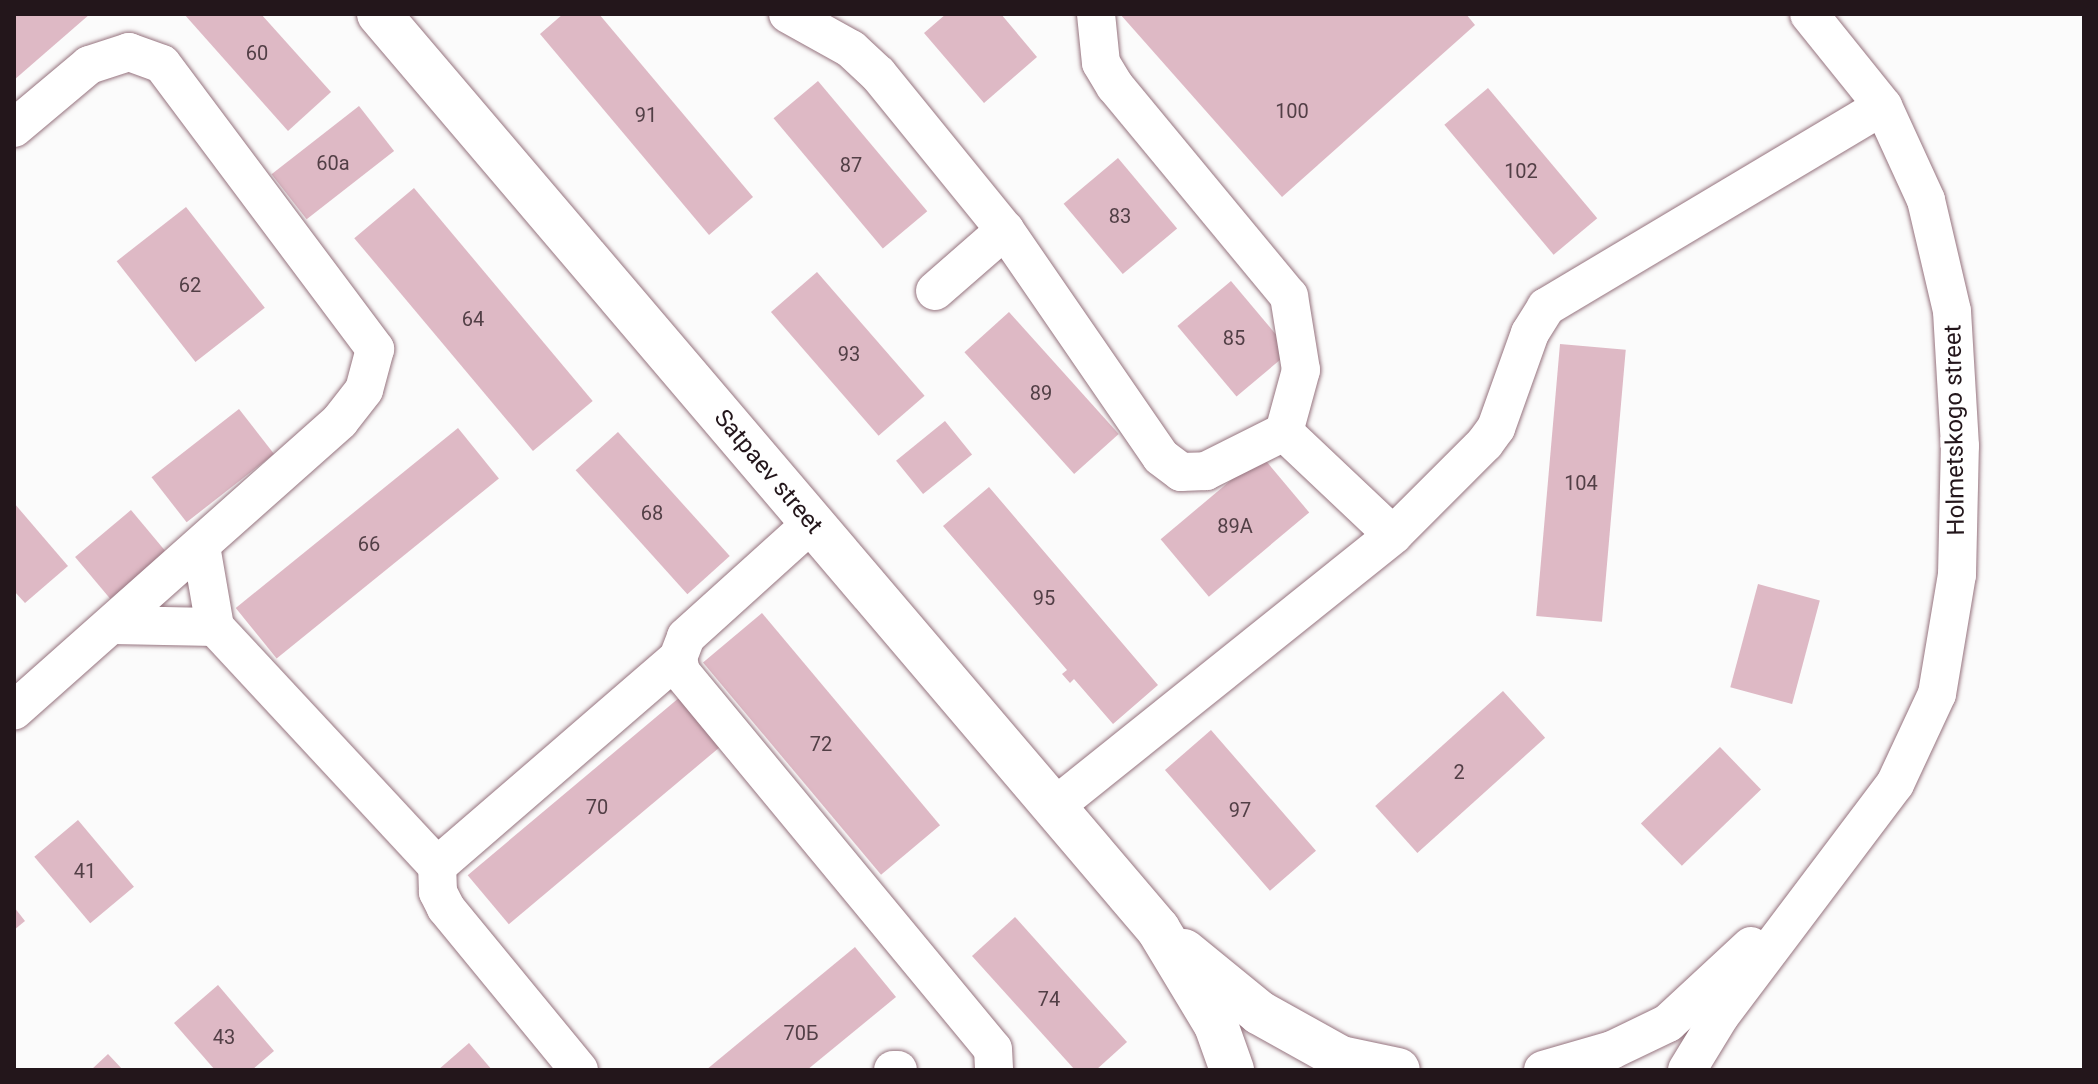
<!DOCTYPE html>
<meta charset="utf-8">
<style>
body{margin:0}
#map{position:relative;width:2098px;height:1084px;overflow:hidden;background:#fbfbfb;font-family:Roboto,sans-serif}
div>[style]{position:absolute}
.building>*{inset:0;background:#deb9c5;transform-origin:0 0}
.roads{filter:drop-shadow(0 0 2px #96747f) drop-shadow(0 0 2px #96747f)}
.minor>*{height:38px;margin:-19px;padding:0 19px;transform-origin:19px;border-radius:19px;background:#fff}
.major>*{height:44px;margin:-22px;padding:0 22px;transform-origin:22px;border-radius:22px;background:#fff}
span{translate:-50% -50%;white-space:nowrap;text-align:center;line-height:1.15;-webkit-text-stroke:8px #fff;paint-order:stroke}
.number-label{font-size:20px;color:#523f46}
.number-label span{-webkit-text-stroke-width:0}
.street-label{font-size:24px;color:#23161b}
.frame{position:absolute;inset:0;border:16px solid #23161b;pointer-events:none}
</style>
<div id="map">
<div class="building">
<i style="clip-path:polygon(14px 14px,90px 14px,14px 80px)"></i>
<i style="clip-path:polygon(184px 14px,261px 14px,331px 92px,288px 131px)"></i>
<i style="clip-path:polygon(563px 14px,599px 14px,753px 197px,709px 235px,540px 34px)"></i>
<i style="clip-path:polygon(946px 14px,1001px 14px,1037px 57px,984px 103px,924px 33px)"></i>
<i style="clip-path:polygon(1120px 14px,1466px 14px,1475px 25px,1282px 197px)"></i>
<i style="left:818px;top:81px;width:170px;height:58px;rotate:50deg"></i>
<i style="left:1488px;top:88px;width:170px;height:57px;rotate:50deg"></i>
<i style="left:359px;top:106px;width:57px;height:111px;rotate:52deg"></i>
<i style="left:1118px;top:158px;width:92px;height:71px;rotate:50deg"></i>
<i style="left:414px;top:188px;width:278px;height:78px;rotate:50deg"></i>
<i style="left:186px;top:207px;width:128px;height:88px;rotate:52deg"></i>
<i style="left:817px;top:272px;width:164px;height:61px;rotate:49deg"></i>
<i style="left:1231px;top:281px;width:92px;height:70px;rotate:50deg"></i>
<i style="left:1009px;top:312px;width:164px;height:60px;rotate:48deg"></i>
<i style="left:1560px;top:344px;width:66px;height:273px;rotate:5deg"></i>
<i style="left:239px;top:409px;width:57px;height:111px;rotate:52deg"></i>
<i style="left:945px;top:421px;width:43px;height:63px;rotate:51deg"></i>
<i style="left:458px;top:428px;width:65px;height:286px;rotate:51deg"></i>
<i style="left:618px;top:432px;width:167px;height:57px;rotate:48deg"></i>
<i style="left:1261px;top:455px;width:75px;height:131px;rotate:50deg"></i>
<i style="clip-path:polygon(989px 487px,1158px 685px,1113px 724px,1074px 679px,1070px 683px,1062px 674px,1067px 670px,943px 526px)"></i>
<i style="clip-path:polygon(14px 503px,68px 566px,25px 603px,14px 591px)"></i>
<i style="left:131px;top:510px;width:55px;height:73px;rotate:50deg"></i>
<i style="left:1758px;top:584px;width:64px;height:107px;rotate:15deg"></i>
<i style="left:762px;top:613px;width:277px;height:77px;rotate:50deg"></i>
<i style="left:1503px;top:691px;width:63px;height:172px;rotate:48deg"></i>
<i style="left:686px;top:692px;width:64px;height:285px;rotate:50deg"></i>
<i style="left:1211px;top:730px;width:160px;height:61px;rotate:49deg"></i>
<i style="left:1720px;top:747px;width:59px;height:110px;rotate:46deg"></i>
<i style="left:78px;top:820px;width:87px;height:57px;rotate:50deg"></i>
<i style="clip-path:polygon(14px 907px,25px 921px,14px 930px)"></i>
<i style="clip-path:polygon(1015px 917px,1127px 1042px,1096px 1070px,1075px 1070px,972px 956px)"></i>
<i style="clip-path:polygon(855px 947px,896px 997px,807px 1070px,706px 1070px)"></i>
<i style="clip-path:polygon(218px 985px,274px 1051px,252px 1070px,215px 1070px,174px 1023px)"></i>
<i style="clip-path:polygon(469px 1043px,492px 1070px,438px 1070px)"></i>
<i style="clip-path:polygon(108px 1054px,123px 1070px,91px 1070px)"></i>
</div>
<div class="roads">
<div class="minor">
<i style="left:788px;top:14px;width:72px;rotate:29.1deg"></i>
<i style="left:851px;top:49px;width:37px;rotate:43deg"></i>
<i style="left:878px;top:74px;width:201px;rotate:50.9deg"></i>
<i style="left:1005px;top:230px;width:275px;rotate:55.5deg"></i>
<i style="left:1161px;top:457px;width:25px;rotate:37deg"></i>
<i style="left:1181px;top:472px;width:25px;rotate:-2deg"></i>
<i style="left:1206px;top:471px;width:87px;rotate:-26.6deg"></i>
<i style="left:1096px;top:14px;width:49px;rotate:84.2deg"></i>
<i style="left:1101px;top:63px;width:27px;rotate:59deg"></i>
<i style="left:1115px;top:86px;width:273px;rotate:50.4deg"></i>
<i style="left:1289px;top:296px;width:75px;rotate:80.8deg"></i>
<i style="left:1301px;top:370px;width:64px;rotate:105.3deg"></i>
<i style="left:1284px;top:432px;width:150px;rotate:43.4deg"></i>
<i style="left:14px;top:128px;width:98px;rotate:-40deg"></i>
<i style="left:89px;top:65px;width:42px;rotate:-18deg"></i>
<i style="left:129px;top:52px;width:35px;rotate:20deg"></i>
<i style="left:162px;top:64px;width:356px;rotate:53.2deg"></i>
<i style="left:375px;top:349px;width:42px;rotate:105deg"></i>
<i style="left:364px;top:390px;width:39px;rotate:128deg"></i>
<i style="left:340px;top:421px;width:436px;rotate:138.4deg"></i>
<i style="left:935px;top:291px;width:93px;rotate:-41.1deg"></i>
<i style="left:812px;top:523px;width:170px;rotate:137.9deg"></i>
<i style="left:686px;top:637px;width:22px;rotate:111deg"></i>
<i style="left:678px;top:658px;width:14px;rotate:78deg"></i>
<i style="left:681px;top:672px;width:489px;rotate:50.4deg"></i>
<i style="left:993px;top:1049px;width:21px;rotate:87deg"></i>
<i style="left:201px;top:546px;width:82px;rotate:80.2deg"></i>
<i style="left:113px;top:625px;width:102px;rotate:1.1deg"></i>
<i style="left:215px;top:627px;width:326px;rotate:47.1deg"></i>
<i style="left:1054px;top:807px;width:435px;rotate:-38.7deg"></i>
<i style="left:1393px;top:535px;width:130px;rotate:-45deg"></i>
<i style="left:1485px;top:443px;width:19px;rotate:-54deg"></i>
<i style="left:1496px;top:428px;width:101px;rotate:-70.3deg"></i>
<i style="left:1530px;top:333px;width:31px;rotate:-58deg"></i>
<i style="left:1546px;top:307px;width:392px;rotate:-30.8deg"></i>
<i style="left:579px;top:1070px;width:210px;rotate:-129.4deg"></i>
<i style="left:446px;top:908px;width:18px;rotate:-117deg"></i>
<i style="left:438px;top:892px;width:26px;rotate:-92deg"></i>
<i style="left:437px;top:866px;width:318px;rotate:-40.8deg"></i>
<i style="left:893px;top:1070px;width:5px"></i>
<i style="left:1543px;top:1070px;width:72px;rotate:-16.2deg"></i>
<i style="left:1612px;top:1050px;width:62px;rotate:-25.7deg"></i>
<i style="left:1668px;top:1023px;width:113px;rotate:-42.9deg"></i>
<i style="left:1687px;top:1070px;width:63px;rotate:-58.6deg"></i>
<i style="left:1720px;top:1016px;width:291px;rotate:-53deg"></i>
<i style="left:1895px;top:784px;width:99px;rotate:-65deg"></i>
<i style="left:1937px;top:694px;width:121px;rotate:-80.5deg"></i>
<i style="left:1957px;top:575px;width:129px;rotate:-88.7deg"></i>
<i style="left:1960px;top:446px;width:135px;rotate:-93.4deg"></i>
<i style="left:1952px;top:311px;width:114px;rotate:-103.2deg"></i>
<i style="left:1926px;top:200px;width:103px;rotate:-114.6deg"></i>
<i style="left:1883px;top:106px;width:118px;rotate:-128.8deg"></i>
</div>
<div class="major">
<i style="left:379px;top:14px;width:1202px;rotate:49.59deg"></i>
<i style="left:1158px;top:929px;width:112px;rotate:58.9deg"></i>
<i style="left:1216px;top:1025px;width:48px;rotate:70.4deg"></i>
<i style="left:1184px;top:951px;width:98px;rotate:39.2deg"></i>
<i style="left:1260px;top:1013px;width:93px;rotate:29.1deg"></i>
<i style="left:1341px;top:1058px;width:58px;rotate:11.9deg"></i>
</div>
</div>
<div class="number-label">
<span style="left:257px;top:53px">60</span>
<span style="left:1292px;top:111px">100</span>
<span style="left:646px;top:115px">91</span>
<span style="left:333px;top:163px">60а</span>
<span style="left:851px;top:165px">87</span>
<span style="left:1521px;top:171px">102</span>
<span style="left:1120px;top:216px">83</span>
<span style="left:190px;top:285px">62</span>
<span style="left:473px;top:319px">64</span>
<span style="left:1234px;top:338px">85</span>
<span style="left:849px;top:354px">93</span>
<span style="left:1041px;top:393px">89</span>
<span style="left:1581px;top:483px">104</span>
<span style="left:652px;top:513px">68</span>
<span style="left:1235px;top:526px">89A</span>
<span style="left:369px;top:544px">66</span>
<span style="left:1044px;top:598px">95</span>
<span style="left:821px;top:744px">72</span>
<span style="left:1459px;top:772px">2</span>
<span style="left:597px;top:807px">70</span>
<span style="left:1240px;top:810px">97</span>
<span style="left:85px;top:871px">41</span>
<span style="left:1049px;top:999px">74</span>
<span style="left:801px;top:1033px">70Б</span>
<span style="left:224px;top:1037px">43</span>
</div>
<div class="street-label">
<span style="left:1955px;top:430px;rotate:-91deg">Holmetskogo street</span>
<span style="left:768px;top:472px;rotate:50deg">Satpaev street</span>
</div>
<div class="frame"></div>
</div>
